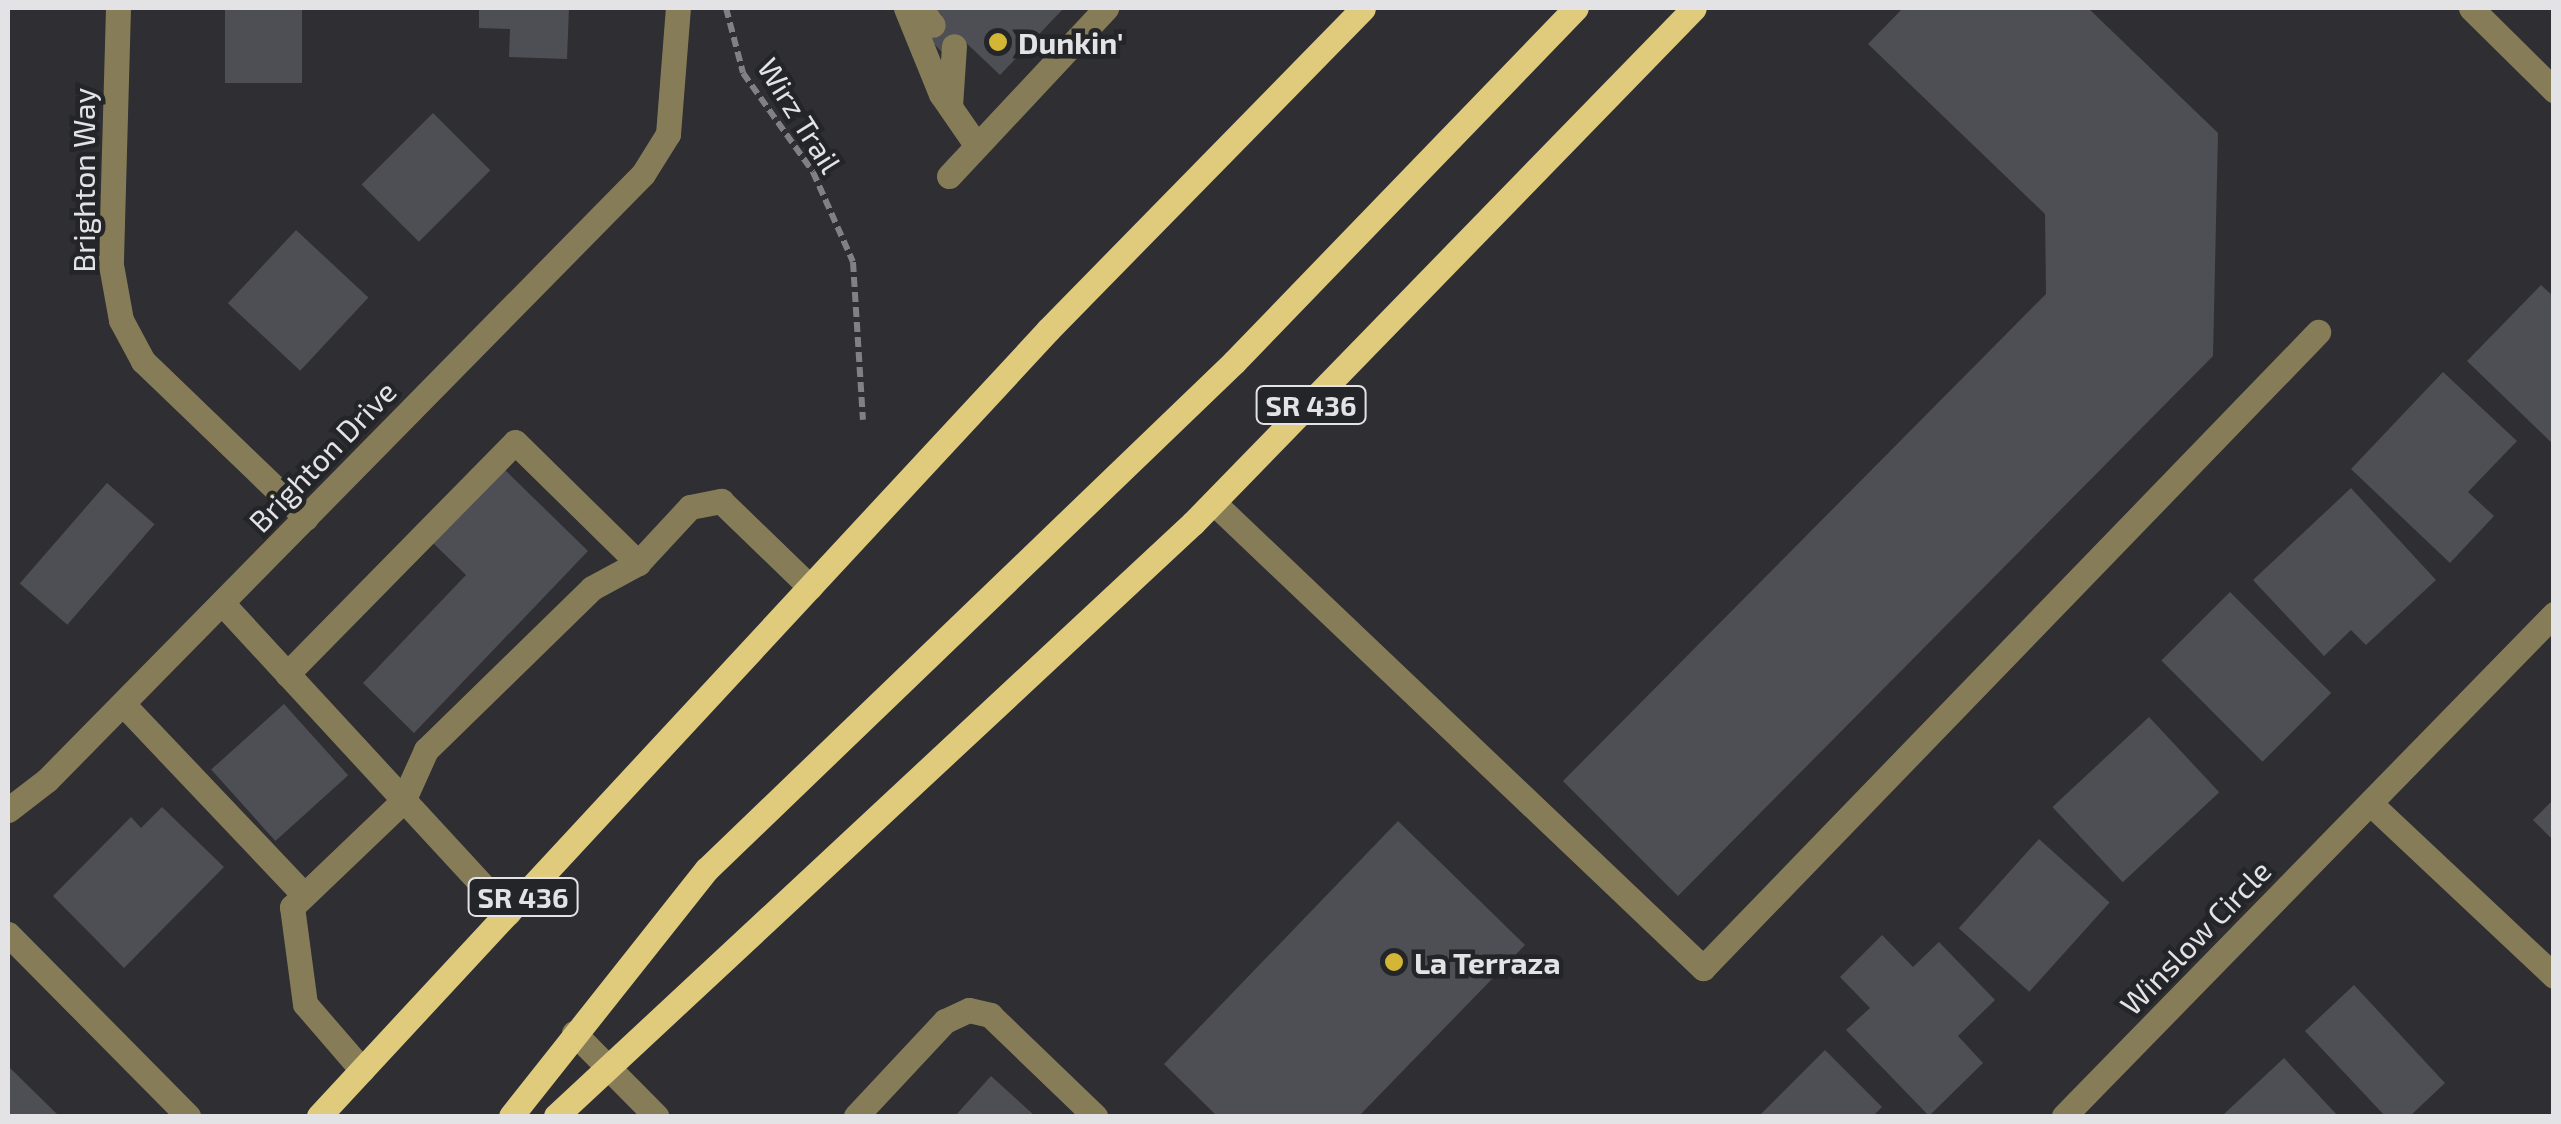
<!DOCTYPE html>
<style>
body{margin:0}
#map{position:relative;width:2561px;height:1124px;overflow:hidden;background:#2e2e33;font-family:"Exo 2",sans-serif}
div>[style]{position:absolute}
.building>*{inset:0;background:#4e4f54;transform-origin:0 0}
.path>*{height:6px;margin-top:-3px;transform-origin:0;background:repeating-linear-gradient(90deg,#808085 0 10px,transparent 0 15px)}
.minor>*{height:25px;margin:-12.5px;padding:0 12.5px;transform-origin:12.5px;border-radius:12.5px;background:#867d58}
.major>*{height:25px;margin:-12.5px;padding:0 12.5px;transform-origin:12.5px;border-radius:12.5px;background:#dfcb7b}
.dots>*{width:28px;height:28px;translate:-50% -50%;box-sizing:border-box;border:5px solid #242529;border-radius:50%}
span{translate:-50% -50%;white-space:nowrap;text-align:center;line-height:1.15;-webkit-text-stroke:9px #242529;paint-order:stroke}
.shield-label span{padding:2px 8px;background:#242529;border:2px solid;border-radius:8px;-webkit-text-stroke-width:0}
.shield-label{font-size:28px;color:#e3e3e6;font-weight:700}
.poi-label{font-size:30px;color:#e3e3e6;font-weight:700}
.left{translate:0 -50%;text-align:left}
.street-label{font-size:30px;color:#e3e3e6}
.frame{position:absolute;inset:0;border:10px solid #e3e3e6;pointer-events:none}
</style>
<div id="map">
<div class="building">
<i style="left:225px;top:8px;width:77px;height:75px"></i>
<i style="clip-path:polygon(479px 8px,569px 8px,567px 59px,509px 57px,510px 29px,479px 28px)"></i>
<i style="clip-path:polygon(935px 8px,1064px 8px,1000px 75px,961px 38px,945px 55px,924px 34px,942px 15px)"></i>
<i style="clip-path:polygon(1903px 8px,2088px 8px,2218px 133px,2213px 356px,1678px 896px,1563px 781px,2046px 294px,2045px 214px,1868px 44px)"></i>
<i style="left:433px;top:113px;width:81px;height:101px;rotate:45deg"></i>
<i style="left:296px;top:230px;width:99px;height:100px;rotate:43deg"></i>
<i style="clip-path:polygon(2541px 285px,2554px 297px,2554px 445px,2467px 361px)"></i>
<i style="clip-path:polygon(2443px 372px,2517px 441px,2468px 492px,2494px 516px,2450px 563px,2351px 469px)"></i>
<i style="clip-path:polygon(503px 468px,588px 551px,414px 733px,363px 683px,466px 575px,432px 542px)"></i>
<i style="left:107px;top:483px;width:63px;height:133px;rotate:41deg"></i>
<i style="clip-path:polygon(2351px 488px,2436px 580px,2366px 645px,2351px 630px,2324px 656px,2253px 580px)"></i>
<i style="left:2230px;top:592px;width:143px;height:97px;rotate:45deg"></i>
<i style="left:284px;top:704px;width:96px;height:98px;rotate:48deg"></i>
<i style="left:2149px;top:717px;width:103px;height:132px;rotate:47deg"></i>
<i style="clip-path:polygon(2554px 799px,2554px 841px,2533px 820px)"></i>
<i style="clip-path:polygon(162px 807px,224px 867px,124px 968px,53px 896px,131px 817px,141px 828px)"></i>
<i style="clip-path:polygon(1398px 821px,1525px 945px,1359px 1116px,1217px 1116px,1164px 1064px)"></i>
<i style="left:2039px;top:839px;width:95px;height:120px;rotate:42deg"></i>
<i style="clip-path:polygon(1882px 935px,1913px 967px,1939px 942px,1995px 1000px,1958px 1036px,1983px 1063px,1929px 1116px,1846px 1030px,1870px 1008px,1840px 977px)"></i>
<i style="clip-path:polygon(2354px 985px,2445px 1083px,2410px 1116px,2385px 1116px,2305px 1031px)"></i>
<i style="clip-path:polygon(1825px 1050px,1882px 1107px,1873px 1116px,1759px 1116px)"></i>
<i style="clip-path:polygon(2284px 1058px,2338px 1116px,2226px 1116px,2224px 1114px)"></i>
<i style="clip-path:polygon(8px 1066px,59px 1116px,8px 1116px)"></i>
<i style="clip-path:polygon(991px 1076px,1035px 1116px,955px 1116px)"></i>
</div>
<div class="path">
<i style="left:726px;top:8px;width:67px;rotate:75.3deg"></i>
<i style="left:743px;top:73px;width:121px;rotate:54.7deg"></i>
<i style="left:813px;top:172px;width:98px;rotate:66deg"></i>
<i style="left:853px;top:262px;width:158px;rotate:86.4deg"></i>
</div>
<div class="minor">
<i style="left:118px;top:8px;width:257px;rotate:91.6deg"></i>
<i style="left:111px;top:265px;width:56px;rotate:79.7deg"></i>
<i style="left:121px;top:320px;width:47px;rotate:61.8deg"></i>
<i style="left:143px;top:361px;width:226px;rotate:43.9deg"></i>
<i style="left:906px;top:8px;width:93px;rotate:67.9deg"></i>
<i style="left:941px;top:94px;width:63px;rotate:55.3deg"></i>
<i style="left:920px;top:8px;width:21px;rotate:53deg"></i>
<i style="left:2471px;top:8px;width:117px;rotate:44.7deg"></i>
<i style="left:950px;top:106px;width:60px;rotate:-86.2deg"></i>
<i style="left:949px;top:176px;width:230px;rotate:-46.9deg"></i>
<i style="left:1214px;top:503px;width:675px;rotate:43.56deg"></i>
<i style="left:1703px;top:968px;width:885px;rotate:-45.96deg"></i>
<i style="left:222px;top:603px;width:422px;rotate:47.3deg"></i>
<i style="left:287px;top:674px;width:325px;rotate:-45.5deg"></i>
<i style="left:515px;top:442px;width:173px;rotate:44.5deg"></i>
<i style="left:638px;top:563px;width:76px;rotate:-47.1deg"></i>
<i style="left:690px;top:507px;width:32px;rotate:-11deg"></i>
<i style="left:721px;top:501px;width:124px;rotate:44deg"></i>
<i style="left:123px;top:704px;width:263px;rotate:46.5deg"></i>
<i style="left:2371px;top:804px;width:251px;rotate:43.2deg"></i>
<i style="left:8px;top:810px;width:49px;rotate:-37.6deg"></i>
<i style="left:47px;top:780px;width:850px;rotate:-45.48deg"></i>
<i style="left:643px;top:174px;width:47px;rotate:-58deg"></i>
<i style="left:668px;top:134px;width:126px;rotate:-85.5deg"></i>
<i style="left:8px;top:934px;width:256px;rotate:45.3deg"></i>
<i style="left:574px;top:1033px;width:117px;rotate:45.3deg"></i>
<i style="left:362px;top:1070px;width:87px;rotate:-130.8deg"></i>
<i style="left:305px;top:1004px;width:98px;rotate:-97.6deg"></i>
<i style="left:292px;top:907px;width:153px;rotate:-43.7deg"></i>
<i style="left:403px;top:801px;width:56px;rotate:-65.7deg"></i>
<i style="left:426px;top:750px;width:232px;rotate:-44.3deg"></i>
<i style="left:592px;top:588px;width:52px;rotate:-28.5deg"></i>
<i style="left:856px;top:1116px;width:130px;rotate:-46.9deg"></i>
<i style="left:945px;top:1021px;width:26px;rotate:-25deg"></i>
<i style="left:969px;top:1010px;width:22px;rotate:13deg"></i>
<i style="left:990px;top:1015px;width:146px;rotate:43.9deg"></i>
<i style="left:2064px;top:1116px;width:702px;rotate:-45.69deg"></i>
</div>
<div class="major">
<i style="left:319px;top:1116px;width:1072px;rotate:-47.15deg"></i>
<i style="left:1048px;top:330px;width:450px;rotate:-45.6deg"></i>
<i style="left:511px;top:1116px;width:315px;rotate:-51.6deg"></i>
<i style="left:707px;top:869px;width:731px;rotate:-43.89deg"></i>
<i style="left:1234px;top:362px;width:492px;rotate:-46deg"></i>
<i style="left:556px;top:1116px;width:870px;rotate:-42.95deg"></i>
<i style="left:1193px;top:523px;width:718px;rotate:-45.79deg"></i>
</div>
<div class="dots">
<i style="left:998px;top:42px;background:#d3b635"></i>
<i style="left:1394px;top:962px;background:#d3b635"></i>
</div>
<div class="shield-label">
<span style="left:1311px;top:405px">SR 436</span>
<span style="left:523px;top:897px">SR 436</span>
</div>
<div class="poi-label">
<span class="left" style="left:1018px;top:42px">Dunkin'</span>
<span class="left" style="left:1414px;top:962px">La Terraza</span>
</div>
<div class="street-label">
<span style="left:800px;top:115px;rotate:58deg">Wirz Trail</span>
<span style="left:83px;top:180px;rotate:-90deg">Brighton Way</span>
<span style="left:322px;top:456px;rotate:-46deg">Brighton Drive</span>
<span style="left:2195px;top:937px;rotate:-46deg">Winslow Circle</span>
</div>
<div class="frame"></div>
</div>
